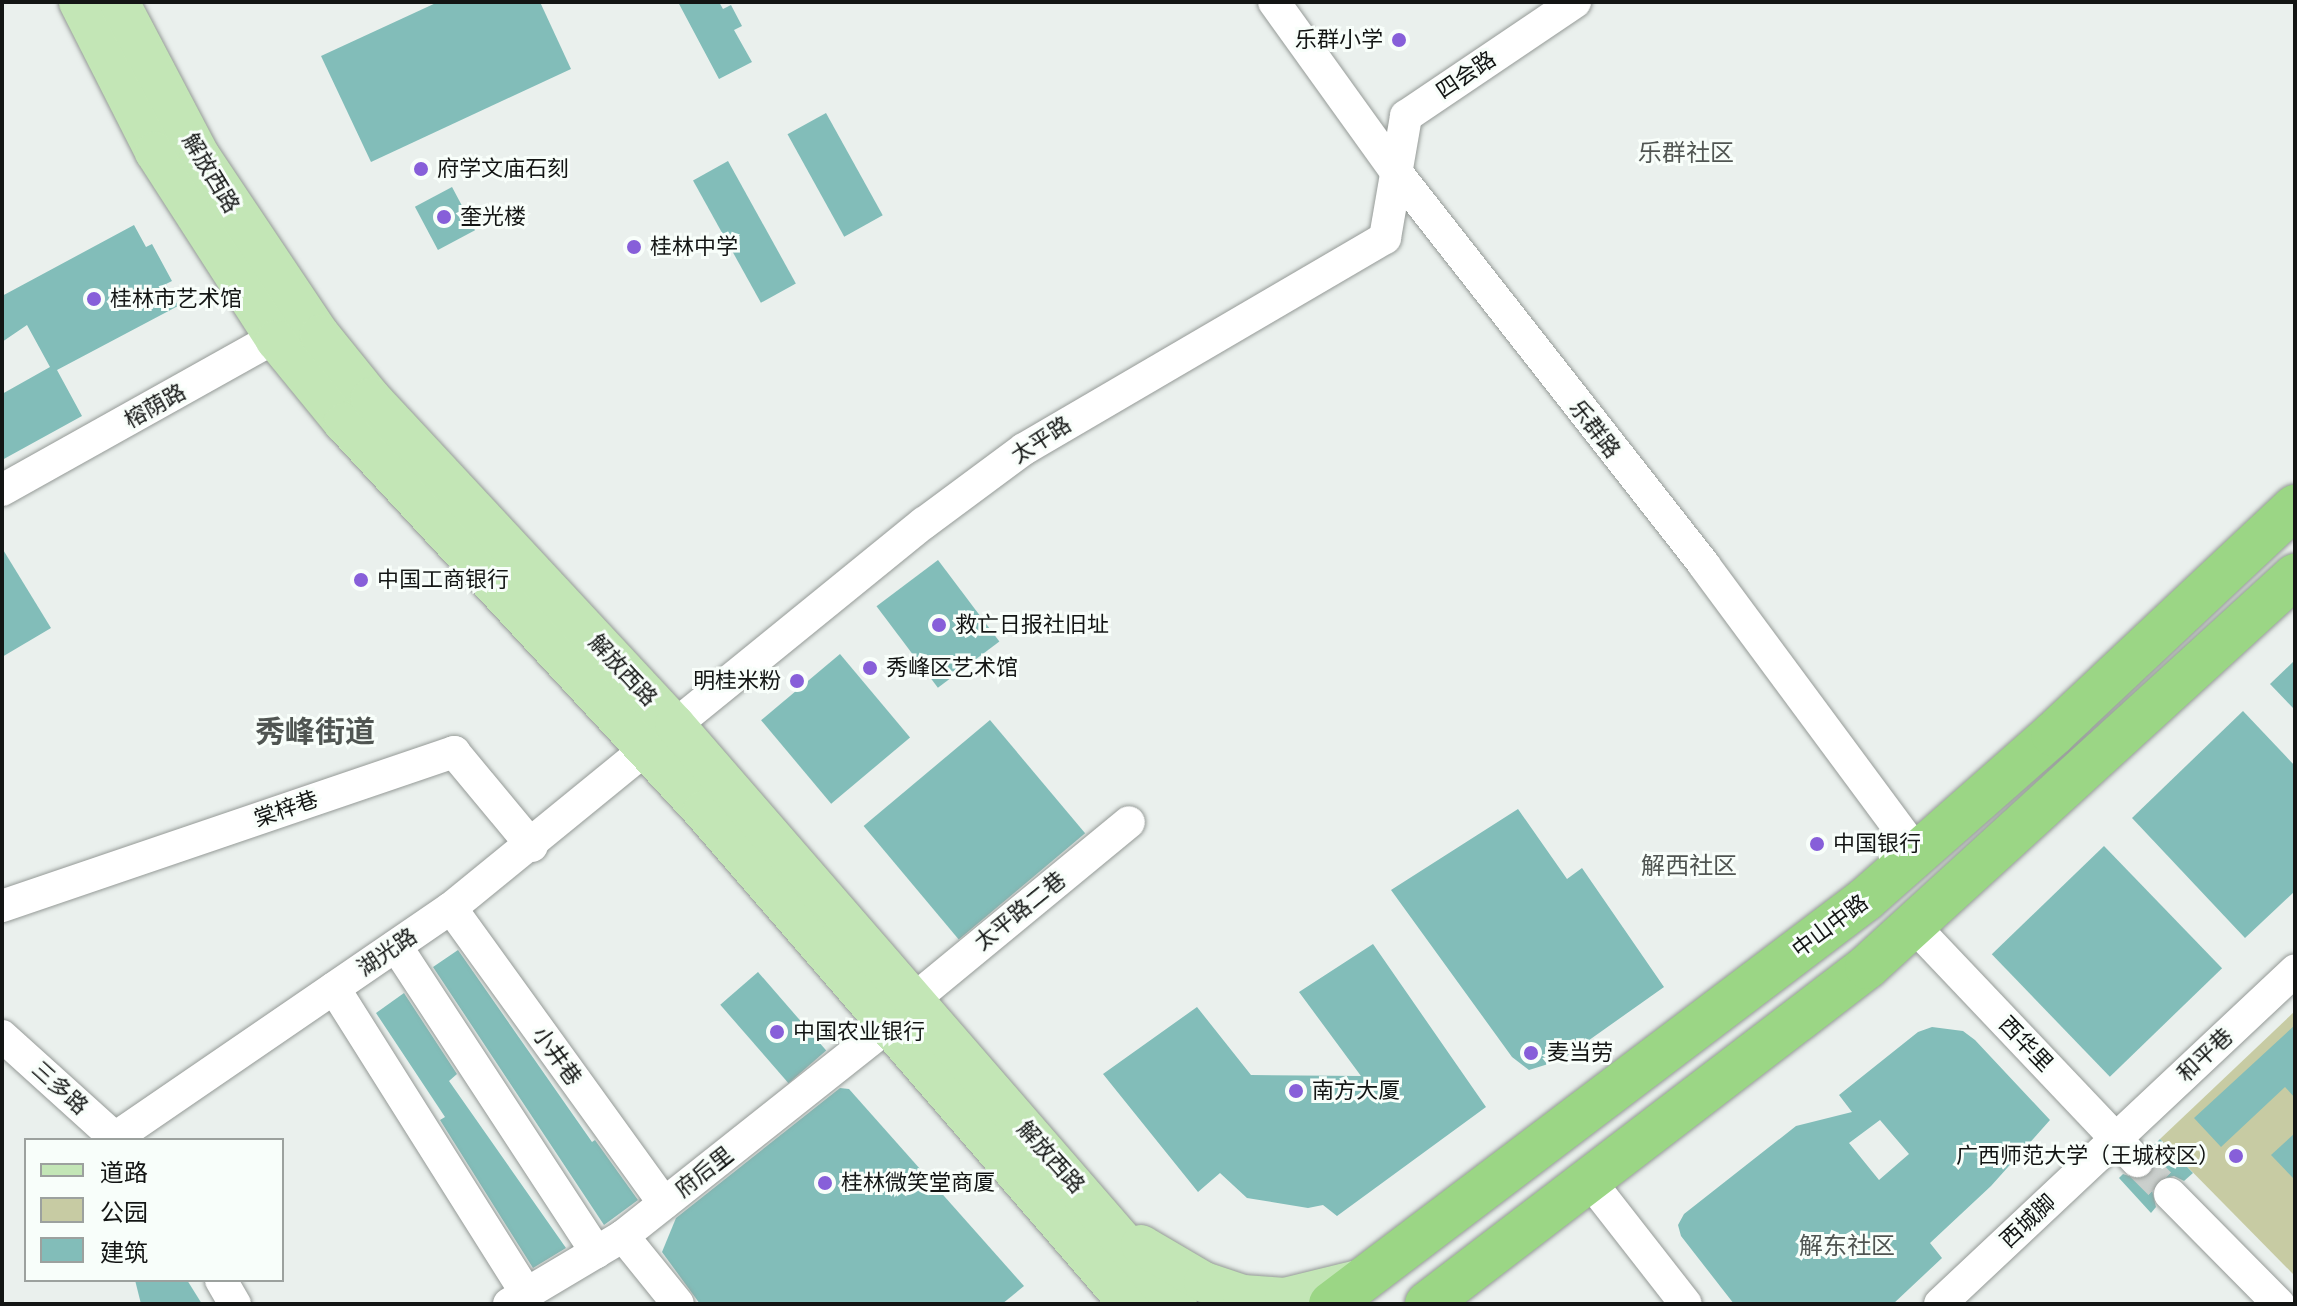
<!DOCTYPE html>
<meta charset="utf-8">
<style>
body{margin:0}
#map{position:relative;width:2297px;height:1306px;overflow:hidden;background:#eaf0ed;font-family:"DM Sans","Noto Sans SC",sans-serif}
div>[style]{position:absolute}
.green>*{inset:0;background:#c7cba3}
.building>*{inset:0;background:#82bdb9;transform-origin:0 0}
.minor-tunnel>*{height:32px;margin-top:-16px;transform-origin:0;background:repeating-linear-gradient(90deg,#cacfcc 0 32px,transparent 0 48px)}
.roads{filter:drop-shadow(0 0 2px #959a97) drop-shadow(0 0 2px #959a97)}
.minor>*{height:32px;margin:-16px;padding:0 16px;transform-origin:16px;border-radius:16px;background:#fff}
.major>*{height:40px;margin:-20px;padding:0 20px;transform-origin:20px;border-radius:20px;background:#c3e6b6}
.highway>*{height:44px;margin:-22px;padding:0 22px;transform-origin:22px;border-radius:22px;background:#9bd685}
.dots>*{width:22px;height:22px;translate:-50% -50%;box-sizing:border-box;border:4px solid #f8fefa;border-radius:50%}
span{translate:-50% -50%;white-space:nowrap;text-align:center;line-height:1.15;-webkit-text-stroke:6px #f8fefa;paint-order:stroke}
.poi-label{font-size:22px;color:#131514}
.right{translate:-100% -50%;text-align:right}
.left{translate:0 -50%;text-align:left}
.street-label{font-size:22px;color:#131514}
.neighbourhood-label{font-size:24px;color:#505552}
.district-label{font-size:30px;color:#505552;font-weight:700}
.frame{position:absolute;inset:0;border:4px solid #131514;pointer-events:none}
.legend{position:absolute;left:24px;top:1138px;width:260px;height:144px;box-sizing:border-box;background:#f8fefa;border:2px solid #9ca19e;margin:0;padding:10px 14px;list-style:none;font-size:24px;color:#131514}
.legend li{display:flex;align-items:center;gap:16px;height:40px}
.legend b{width:40px;border:2px solid #9ca19e}
</style>
<div id="map">
<div class="green">
<i style="clip-path:polygon(2295px 1011px,2295px 1276px,2160px 1139px)"></i>
</div>
<div class="building">
<i style="clip-path:polygon(438px 2px,540px 2px,571px 69px,371px 162px,321px 56px)"></i>
<i style="clip-path:polygon(678px 2px,719px 2px,723px 9px,731px 5px,742px 26px,734px 30px,752px 62px,719px 79px)"></i>
<i style="left:826px;top:113px;width:117px;height:44px;rotate:61deg"></i>
<i style="left:728px;top:161px;width:140px;height:40px;rotate:61deg"></i>
<i style="left:452px;top:187px;width:49px;height:42px;rotate:62deg"></i>
<i style="clip-path:polygon(134px 225px,146px 247px,152px 244px,172px 281px,166px 284px,178px 306px,57px 370px,82px 416px,2px 460px,2px 394px,50px 367px,27px 325px,2px 342px,2px 296px)"></i>
<i style="clip-path:polygon(2px 548px,51px 628px,2px 657px)"></i>
<i style="left:938px;top:560px;width:102px;height:77px;rotate:53deg"></i>
<i style="left:840px;top:654px;width:109px;height:103px;rotate:50deg"></i>
<i style="clip-path:polygon(2295px 660px,2295px 710px,2270px 684px)"></i>
<i style="clip-path:polygon(2243px 711px,2295px 766px,2295px 891px,2245px 938px,2132px 818px)"></i>
<i style="left:990px;top:720px;width:148px;height:165px;rotate:50deg"></i>
<i style="clip-path:polygon(1518px 809px,1567px 879px,1582px 868px,1664px 987px,1561px 1060px,1529px 1070px,1512px 1057px,1391px 890px)"></i>
<i style="left:2104px;top:846px;width:170px;height:156px;rotate:46deg"></i>
<i style="clip-path:polygon(1373px 944px,1486px 1107px,1337px 1216px,1323px 1205px,1308px 1208px,1247px 1198px,1220px 1173px,1198px 1192px,1103px 1074px,1197px 1007px,1251px 1075px,1361px 1076px,1299px 992px)"></i>
<i style="clip-path:polygon(458px 950px,592px 1142px,595px 1140px,638px 1200px,604px 1225px,433px 967px)"></i>
<i style="left:758px;top:972px;width:104px;height:50px;rotate:49deg"></i>
<i style="clip-path:polygon(404px 993px,457px 1074px,449px 1081px,566px 1248px,533px 1268px,440px 1120px,445px 1117px,376px 1013px)"></i>
<i style="clip-path:polygon(2295px 1025px,2295px 1098px,2285px 1087px,2221px 1147px,2194px 1118px)"></i>
<i style="clip-path:polygon(evenodd,1932px 1027px,1963px 1031px,1975px 1040px,2050px 1120px,1991px 1186px,1930px 1243px,1942px 1258px,1893px 1304px,1734px 1304px,1681px 1236px,1678px 1225px,1684px 1214px,1796px 1126px,1852px 1112px,1839px 1095px,1918px 1032px,1932px 1027px,1880px 1120px,1909px 1154px,1879px 1180px,1849px 1143px,1880px 1120px)"></i>
<i style="clip-path:polygon(840px 1088px,849px 1089px,1024px 1286px,1002px 1304px,700px 1304px,662px 1252px,676px 1218px)"></i>
<i style="clip-path:polygon(2295px 1133px,2295px 1180px,2271px 1155px)"></i>
<i style="clip-path:polygon(2160px 1139px,2193px 1173px,2184px 1181px,2174px 1176px,2157px 1180px,2152px 1190px,2156px 1207px,2151px 1213px,2119px 1178px,2123px 1174px,2141px 1180px,2151px 1174px,2156px 1157px,2151px 1148px)"></i>
<i style="clip-path:polygon(135px 1280px,187px 1280px,202px 1304px,141px 1304px)"></i>
</div>
<div class="minor-tunnel">
<i style="left:2137px;top:1161px;width:47px;rotate:45deg"></i>
</div>
<div class="roads">
<div class="minor">
<i style="left:1274px;top:2px;width:211px;rotate:54.3deg"></i>
<i style="left:1397px;top:173px;width:498px;rotate:51.9deg"></i>
<i style="left:1704px;top:565px;width:360px;rotate:53.5deg"></i>
<i style="left:2px;top:490px;width:334px;rotate:-29.2deg"></i>
<i style="left:675px;top:725px;width:321px;rotate:-39.1deg"></i>
<i style="left:924px;top:523px;width:124px;rotate:-36.5deg"></i>
<i style="left:1024px;top:449px;width:418px;rotate:-30.3deg"></i>
<i style="left:1385px;top:238px;width:124px;rotate:-80.2deg"></i>
<i style="left:1406px;top:116px;width:204px;rotate:-34deg"></i>
<i style="left:2px;top:906px;width:478px;rotate:-18.8deg"></i>
<i style="left:454px;top:752px;width:122px;rotate:50.3deg"></i>
<i style="left:451px;top:908px;width:364px;rotate:54.2deg"></i>
<i style="left:1915px;top:927px;width:323px;rotate:46.5deg"></i>
<i style="left:396px;top:946px;width:366px;rotate:56.8deg"></i>
<i style="left:334px;top:988px;width:362px;rotate:57.8deg"></i>
<i style="left:912px;top:1001px;width:281px;rotate:-39.5deg"></i>
<i style="left:2px;top:1036px;width:155px;rotate:42.1deg"></i>
<i style="left:115px;top:1138px;width:407px;rotate:-34.4deg"></i>
<i style="left:451px;top:908px;width:252px;rotate:-39.2deg"></i>
<i style="left:1589px;top:1180px;width:157px;rotate:52deg"></i>
<i style="left:2170px;top:1194px;width:155px;rotate:45.3deg"></i>
<i style="left:623px;top:1236px;width:87px;rotate:51deg"></i>
<i style="left:221px;top:1280px;width:28px;rotate:60deg"></i>
<i style="left:509px;top:1304px;width:133px;rotate:-30.8deg"></i>
<i style="left:623px;top:1236px;width:340px;rotate:-38.4deg"></i>
<i style="left:1940px;top:1304px;width:487px;rotate:-43.2deg"></i>
</div>
<div class="major">
<i style="left:79px;top:2px;width:168px;rotate:63.1deg"></i>
<i style="left:155px;top:152px;width:224px;rotate:57.2deg"></i>
<i style="left:276px;top:340px;width:107px;rotate:50.7deg"></i>
<i style="left:344px;top:423px;width:529px;rotate:47.22deg"></i>
<i style="left:703px;top:811px;width:652px;rotate:49.17deg"></i>
<i style="left:119px;top:2px;width:174px;rotate:62.3deg"></i>
<i style="left:200px;top:156px;width:216px;rotate:56.2deg"></i>
<i style="left:320px;top:335px;width:81px;rotate:51deg"></i>
<i style="left:371px;top:398px;width:446px;rotate:47.1deg"></i>
<i style="left:675px;top:725px;width:766px;rotate:49.07deg"></i>
<i style="left:1141px;top:1245px;width:73px;rotate:30.4deg"></i>
<i style="left:1204px;top:1282px;width:41px;rotate:18.4deg"></i>
<i style="left:1243px;top:1295px;width:42px;rotate:4.1deg"></i>
<i style="left:1285px;top:1298px;width:83px;rotate:-13.9deg"></i>
</div>
<div class="highway">
<i style="left:1331px;top:1304px;width:671px;rotate:-37.13deg"></i>
<i style="left:1866px;top:899px;width:249px;rotate:-41.4deg"></i>
<i style="left:2053px;top:734px;width:332px;rotate:-43.2deg"></i>
<i style="left:1427px;top:1304px;width:554px;rotate:-37.45deg"></i>
<i style="left:1867px;top:967px;width:580px;rotate:-42.41deg"></i>
</div>
</div>
<div class="dots">
<i style="left:1399px;top:40px;background:#875fd9"></i>
<i style="left:421px;top:169px;background:#875fd9"></i>
<i style="left:444px;top:217px;background:#875fd9"></i>
<i style="left:634px;top:247px;background:#875fd9"></i>
<i style="left:94px;top:299px;background:#875fd9"></i>
<i style="left:361px;top:580px;background:#875fd9"></i>
<i style="left:939px;top:625px;background:#875fd9"></i>
<i style="left:870px;top:668px;background:#875fd9"></i>
<i style="left:797px;top:681px;background:#875fd9"></i>
<i style="left:1817px;top:844px;background:#875fd9"></i>
<i style="left:777px;top:1032px;background:#875fd9"></i>
<i style="left:1531px;top:1053px;background:#875fd9"></i>
<i style="left:1296px;top:1091px;background:#875fd9"></i>
<i style="left:2236px;top:1156px;background:#875fd9"></i>
<i style="left:825px;top:1183px;background:#875fd9"></i>
</div>
<div class="poi-label">
<span class="right" style="left:1383px;top:40px">乐群小学</span>
<span class="left" style="left:437px;top:169px">府学文庙石刻</span>
<span class="left" style="left:460px;top:217px">奎光楼</span>
<span class="left" style="left:650px;top:247px">桂林中学</span>
<span class="left" style="left:110px;top:299px">桂林市艺术馆</span>
<span class="left" style="left:377px;top:580px">中国工商银行</span>
<span class="left" style="left:955px;top:625px">救亡日报社旧址</span>
<span class="left" style="left:886px;top:668px">秀峰区艺术馆</span>
<span class="right" style="left:781px;top:681px">明桂米粉</span>
<span class="left" style="left:1833px;top:844px">中国银行</span>
<span class="left" style="left:793px;top:1032px">中国农业银行</span>
<span class="left" style="left:1547px;top:1053px">麦当劳</span>
<span class="left" style="left:1312px;top:1091px">南方大厦</span>
<span class="right" style="left:2220px;top:1156px">广西师范大学（王城校区）</span>
<span class="left" style="left:841px;top:1183px">桂林微笑堂商厦</span>
</div>
<div class="street-label">
<span style="left:1466px;top:75px;rotate:-34deg">四会路</span>
<span style="left:211px;top:173px;rotate:59deg">解放西路</span>
<span style="left:155px;top:406px;rotate:-29deg">榕荫路</span>
<span style="left:1595px;top:429px;rotate:52deg">乐群路</span>
<span style="left:1041px;top:440px;rotate:-33deg">太平路</span>
<span style="left:623px;top:670px;rotate:47deg">解放西路</span>
<span style="left:286px;top:809px;rotate:-19deg">棠梓巷</span>
<span style="left:1020px;top:911px;rotate:-39deg">太平路二巷</span>
<span style="left:1830px;top:926px;rotate:-37deg">中山中路</span>
<span style="left:387px;top:952px;rotate:-34deg">湖光路</span>
<span style="left:2026px;top:1044px;rotate:46deg">西华里</span>
<span style="left:2205px;top:1055px;rotate:-43deg">和平巷</span>
<span style="left:557px;top:1056px;rotate:54deg">小井巷</span>
<span style="left:60px;top:1088px;rotate:42deg">三多路</span>
<span style="left:1051px;top:1157px;rotate:48deg">解放西路</span>
<span style="left:704px;top:1172px;rotate:-38deg">府后里</span>
<span style="left:2028px;top:1221px;rotate:-43deg">西城脚</span>
</div>
<div class="neighbourhood-label">
<span style="left:1686px;top:153px">乐群社区</span>
<span style="left:1689px;top:866px">解西社区</span>
<span style="left:1847px;top:1246px">解东社区</span>
</div>
<div class="district-label">
<span style="left:315px;top:732px">秀峰街道</span>
</div>
<div class="frame"></div>
<ul class="legend">
<li><b style="height:10px;background:#c3e6b6"></b>道路</li>
<li><b style="height:22px;background:#c7cba3"></b>公园</li>
<li><b style="height:22px;background:#82bdb9"></b>建筑</li>
</ul>
</div>
